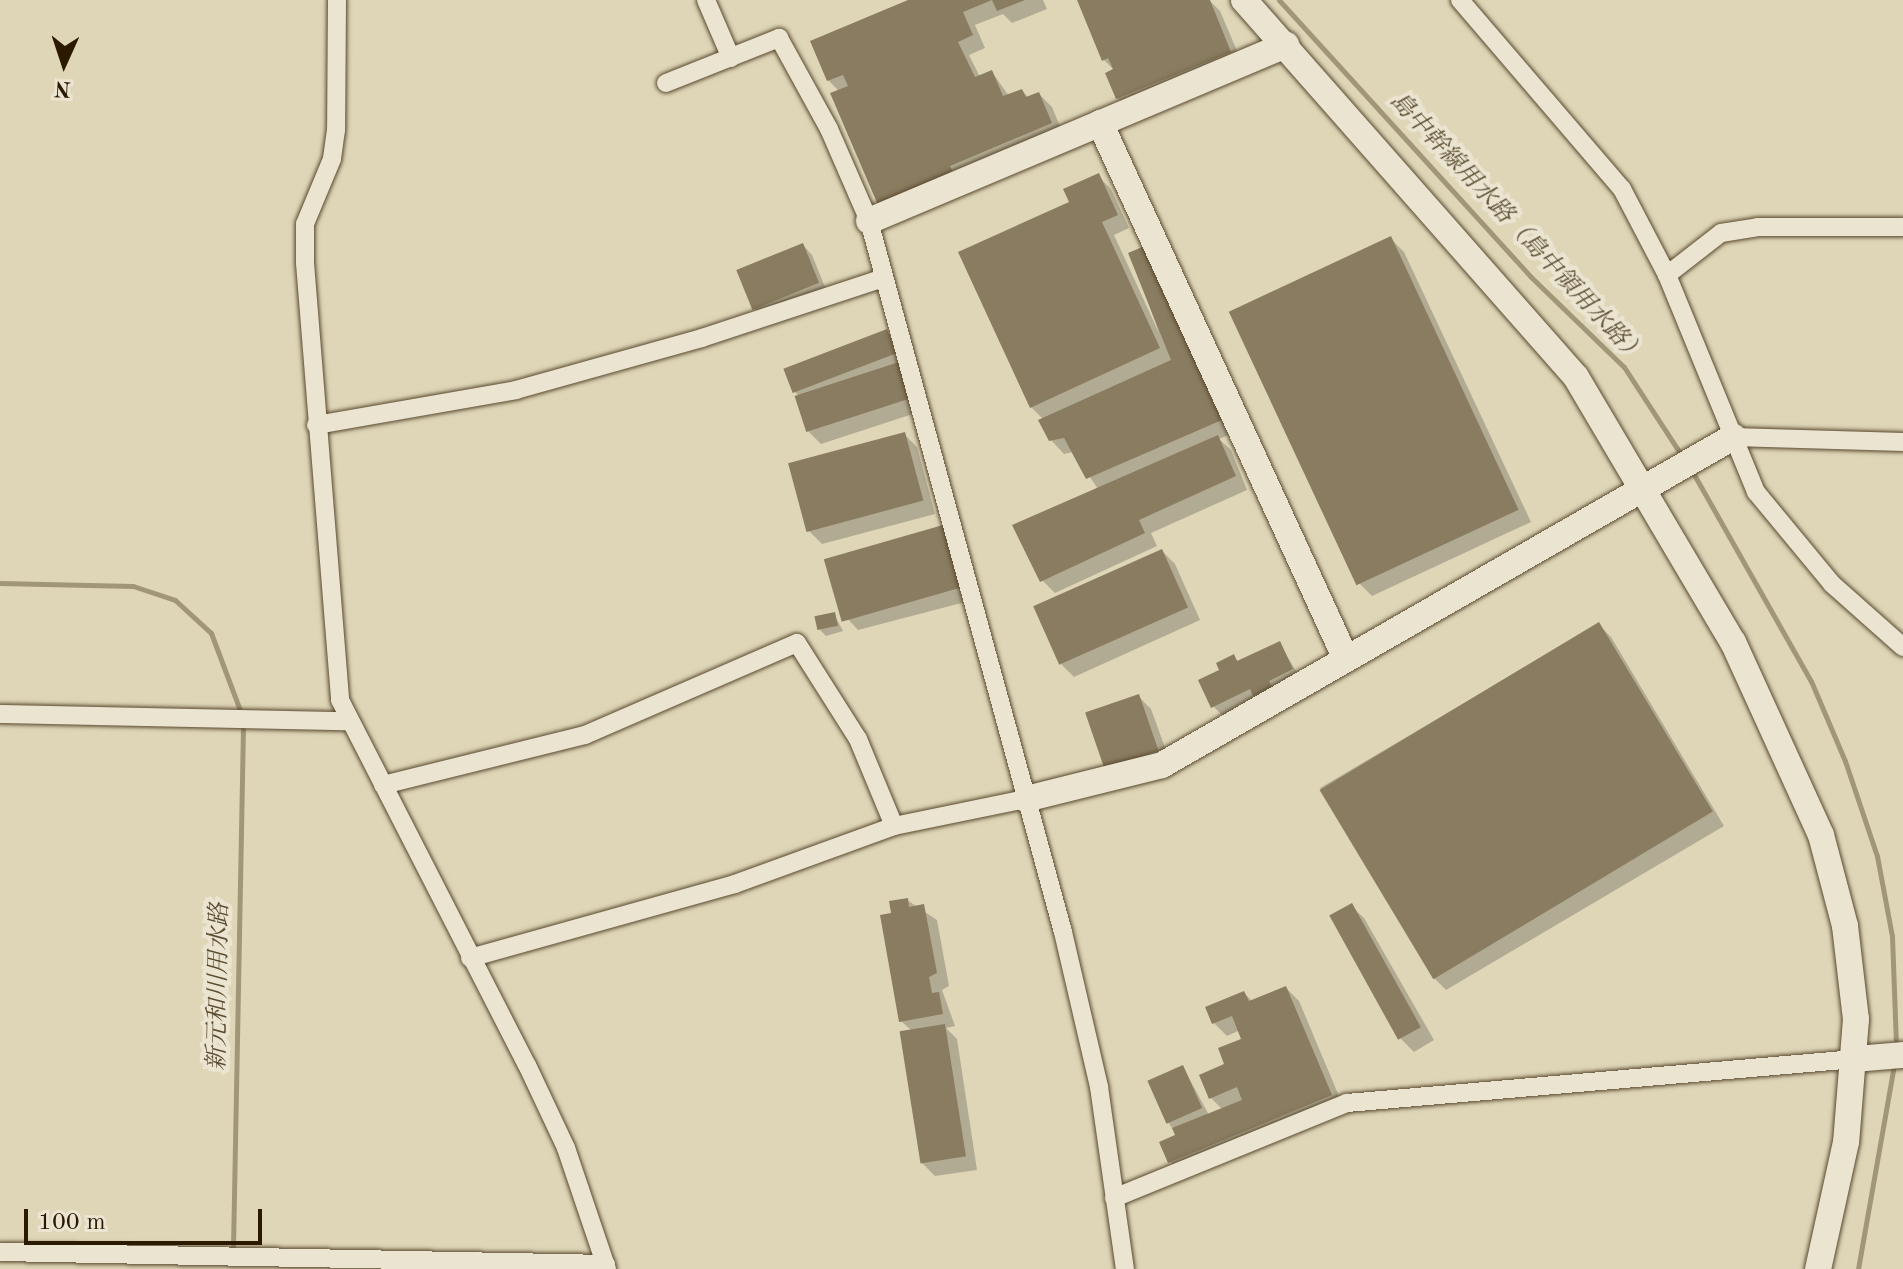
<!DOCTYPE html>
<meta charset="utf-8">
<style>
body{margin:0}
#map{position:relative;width:1903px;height:1269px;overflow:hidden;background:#dfd6b8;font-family:"Old Standard TT","Noto Serif JP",serif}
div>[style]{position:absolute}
.shadow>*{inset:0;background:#0003}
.stream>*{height:5px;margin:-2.5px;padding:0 2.5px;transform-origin:2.5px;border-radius:2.5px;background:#a29679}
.building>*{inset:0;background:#897c60;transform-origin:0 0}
.roads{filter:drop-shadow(0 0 2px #59492e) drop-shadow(0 0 2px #59492e)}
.street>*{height:18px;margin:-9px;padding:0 9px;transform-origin:9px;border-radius:9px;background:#eae4d1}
.secondary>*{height:26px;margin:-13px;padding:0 13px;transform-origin:13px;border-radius:13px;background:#eae4d1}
span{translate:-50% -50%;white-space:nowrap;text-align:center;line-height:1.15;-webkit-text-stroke:8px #eae4d1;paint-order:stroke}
.water-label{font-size:24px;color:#5b4c30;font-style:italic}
.north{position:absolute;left:24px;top:24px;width:80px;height:80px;-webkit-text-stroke:6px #eae4d1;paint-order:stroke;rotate:183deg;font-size:22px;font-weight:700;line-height:32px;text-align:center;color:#2c1a00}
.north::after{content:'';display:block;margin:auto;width:28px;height:36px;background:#2c1a00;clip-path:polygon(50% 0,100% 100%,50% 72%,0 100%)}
.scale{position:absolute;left:24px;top:1209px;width:238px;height:36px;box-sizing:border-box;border:4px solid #2c1a00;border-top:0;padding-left:10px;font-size:24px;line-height:28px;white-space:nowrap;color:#2c1a00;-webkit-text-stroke:6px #eae4d1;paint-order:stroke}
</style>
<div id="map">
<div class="shadow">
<i style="clip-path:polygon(913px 0,1043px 0,1047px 9px,1012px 23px,1003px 14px,975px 25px,985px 48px,969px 55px,980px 77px,992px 72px,1009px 96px,1022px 91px,1029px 98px,1039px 94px,1052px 107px,1064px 136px,893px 216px,840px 92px,828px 80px)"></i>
<i style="clip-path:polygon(1079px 0,1209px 0,1220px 11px,1243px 65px,1130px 111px,1117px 98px,1115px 71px,1104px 60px)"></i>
<i style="clip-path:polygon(1098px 176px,1111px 189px,1129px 228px,1114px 235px,1159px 333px,1131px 254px,1233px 433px,1219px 439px,1231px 450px,1247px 490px,1151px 533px,1157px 546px,1055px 593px,1042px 580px,1098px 489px,1073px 452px,1064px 454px,1051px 440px,1044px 420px,1031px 407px,1072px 203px)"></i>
<i style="clip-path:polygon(1391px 239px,1404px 252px,1531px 522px,1372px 596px,1359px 583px,1231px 313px)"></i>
<i style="clip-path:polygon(803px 245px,812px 255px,827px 292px,763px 318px,754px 309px)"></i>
<i style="clip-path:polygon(887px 331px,896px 341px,925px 410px,821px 444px,808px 431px,800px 397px,792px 389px)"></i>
<i style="clip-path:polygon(904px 434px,917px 447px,935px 514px,822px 544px,809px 531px)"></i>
<i style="clip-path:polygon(943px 528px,973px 600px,858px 630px,845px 616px)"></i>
<i style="clip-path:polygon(1162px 551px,1175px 564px,1200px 620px,1074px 677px,1061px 664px)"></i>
<i style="clip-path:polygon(834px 614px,843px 631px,826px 636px,820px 630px)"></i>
<i style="clip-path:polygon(1598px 624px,1611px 637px,1724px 826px,1446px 990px,1433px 977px,1320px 788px)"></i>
<i style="clip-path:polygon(1279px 643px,1301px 679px,1223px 716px,1213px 706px,1222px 670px,1233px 656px,1239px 662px)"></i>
<i style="clip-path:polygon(1138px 696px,1151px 709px,1171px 764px,1120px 782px)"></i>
<i style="clip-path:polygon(907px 900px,937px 920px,949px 986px,942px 990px,955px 1026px,946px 1028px,957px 1039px,977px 1170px,935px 1176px,922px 1163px,912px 1031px,901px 1021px,893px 914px)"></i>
<i style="clip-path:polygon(1351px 906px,1364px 918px,1434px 1040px,1414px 1052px,1401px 1039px)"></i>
<i style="clip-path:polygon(1286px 988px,1299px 1001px,1344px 1108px,1183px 1175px,1170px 1162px,1178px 1137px,1168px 1122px,1183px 1067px,1209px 1115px,1223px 1110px,1210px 1097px,1244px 1040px,1238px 1031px,1227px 1036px,1214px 1023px,1244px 993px,1253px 1002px)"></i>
</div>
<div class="stream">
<i style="left:1279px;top:0;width:374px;rotate:47.7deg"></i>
<i style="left:1531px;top:277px;width:129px;rotate:44.1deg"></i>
<i style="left:1624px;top:367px;width:106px;rotate:56.9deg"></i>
<i style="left:1692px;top:471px;width:241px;rotate:60.5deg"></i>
<i style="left:1811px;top:681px;width:87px;rotate:67deg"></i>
<i style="left:1845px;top:761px;width:100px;rotate:71.4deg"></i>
<i style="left:1877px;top:856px;width:81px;rotate:79.4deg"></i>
<i style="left:1892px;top:936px;width:111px;rotate:87.9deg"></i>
<i style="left:0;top:583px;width:133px;rotate:1.3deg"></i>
<i style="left:133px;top:586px;width:44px;rotate:18.4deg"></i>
<i style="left:175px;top:600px;width:49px;rotate:42.5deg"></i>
<i style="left:211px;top:633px;width:82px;rotate:69.4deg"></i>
<i style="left:233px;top:1248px;width:521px;rotate:-88.9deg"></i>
<i style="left:1858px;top:1269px;width:207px;rotate:-80deg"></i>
</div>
<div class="building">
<i style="clip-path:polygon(908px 0,992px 0,963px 12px,973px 35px,958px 42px,975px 77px,992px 70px,1003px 96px,1022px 89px,1026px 97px,1039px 92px,1052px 123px,950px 166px,954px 174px,878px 205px,830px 93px,848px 86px,843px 75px,827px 81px,810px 41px)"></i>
<i style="clip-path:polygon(992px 0,1025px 0,997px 11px)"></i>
<i style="clip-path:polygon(1077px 0,1210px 0,1231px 52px,1116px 99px,1105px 73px,1113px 69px,1108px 58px,1102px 61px)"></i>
<i style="clip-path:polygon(1099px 173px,1118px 215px,1102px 222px,1160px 348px,1030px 408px,958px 252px,1069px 202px,1063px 189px)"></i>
<i style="left:1391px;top:236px;width:302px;height:179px;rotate:65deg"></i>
<i style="left:803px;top:243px;width:43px;height:72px;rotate:68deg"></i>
<i style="clip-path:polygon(1147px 245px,1213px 385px,1207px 389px,1222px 420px,1086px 479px,1064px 438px,1049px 441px,1038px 420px,1171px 360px,1128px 253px)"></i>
<i style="left:887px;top:329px;width:26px;height:111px;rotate:69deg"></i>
<i style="left:902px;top:361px;width:38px;height:113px;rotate:72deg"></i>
<i style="left:905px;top:432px;width:71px;height:121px;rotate:75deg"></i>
<i style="clip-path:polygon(1218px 435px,1236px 476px,1139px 520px,1145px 533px,1040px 582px,1012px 525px)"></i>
<i style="left:943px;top:525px;width:65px;height:124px;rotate:74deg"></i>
<i style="left:1162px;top:549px;width:64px;height:141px;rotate:66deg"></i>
<i style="left:835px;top:612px;width:14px;height:21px;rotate:78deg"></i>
<i style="left:1599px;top:622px;width:221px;height:326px;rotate:59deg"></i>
<i style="clip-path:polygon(1280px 641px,1293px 669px,1269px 681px,1272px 687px,1253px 696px,1250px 689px,1211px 708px,1198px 680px,1219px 670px,1216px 663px,1234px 654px,1237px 661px)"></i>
<i style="left:1139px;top:694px;width:60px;height:57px;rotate:71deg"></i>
<i style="clip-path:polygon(908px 898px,909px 907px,924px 904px,937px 973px,929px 977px,932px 993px,939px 992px,943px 1014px,899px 1022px,880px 915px,891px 913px,889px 901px)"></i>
<i style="left:1352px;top:903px;width:142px;height:26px;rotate:61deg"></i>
<i style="clip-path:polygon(1286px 986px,1332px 1095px,1168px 1163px,1159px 1142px,1175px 1135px,1172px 1128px,1242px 1100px,1237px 1087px,1209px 1099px,1199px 1075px,1224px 1064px,1218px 1048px,1241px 1039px,1232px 1016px,1212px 1024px,1205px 1007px,1244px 991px,1249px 1001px)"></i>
<i style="left:945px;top:1024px;width:134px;height:46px;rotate:81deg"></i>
<i style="left:1183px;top:1065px;width:47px;height:39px;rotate:66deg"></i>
</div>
<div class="roads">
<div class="street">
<i style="left:337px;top:0;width:130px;rotate:90.4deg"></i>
<i style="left:336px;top:130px;width:29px;rotate:98deg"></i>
<i style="left:332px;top:159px;width:70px;rotate:112.6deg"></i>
<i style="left:305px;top:224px;width:39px;rotate:90deg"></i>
<i style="left:305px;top:263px;width:438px;rotate:85.4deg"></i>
<i style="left:340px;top:700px;width:410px;rotate:62.9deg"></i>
<i style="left:527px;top:1065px;width:92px;rotate:64.8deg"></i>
<i style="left:566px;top:1148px;width:128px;rotate:71.3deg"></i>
<i style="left:706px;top:0;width:63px;rotate:66.7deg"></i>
<i style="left:1460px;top:0;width:249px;rotate:49.4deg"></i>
<i style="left:1622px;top:189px;width:97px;rotate:62.4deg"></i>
<i style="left:1667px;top:275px;width:235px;rotate:67.7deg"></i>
<i style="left:1756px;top:492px;width:119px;rotate:50.4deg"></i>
<i style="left:1832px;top:584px;width:95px;rotate:41.6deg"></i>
<i style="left:666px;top:83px;width:122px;rotate:-21.7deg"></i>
<i style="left:779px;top:38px;width:104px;rotate:61.2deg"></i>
<i style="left:829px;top:129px;width:100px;rotate:66.5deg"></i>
<i style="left:869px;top:221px;width:737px;rotate:74.74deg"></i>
<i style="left:1063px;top:932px;width:159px;rotate:76.9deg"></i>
<i style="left:1099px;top:1087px;width:184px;rotate:81.9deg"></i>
<i style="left:1667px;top:275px;width:68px;rotate:-37.9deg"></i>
<i style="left:1721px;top:233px;width:36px;rotate:-9deg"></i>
<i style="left:1757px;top:227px;width:146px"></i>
<i style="left:316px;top:425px;width:203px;rotate:-9.9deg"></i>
<i style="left:516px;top:390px;width:193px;rotate:-15.6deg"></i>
<i style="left:702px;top:338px;width:191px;rotate:-18.3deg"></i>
<i style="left:1733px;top:437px;width:170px;rotate:1.7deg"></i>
<i style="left:0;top:714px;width:348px;rotate:1.2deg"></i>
<i style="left:383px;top:785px;width:208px;rotate:-13.9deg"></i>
<i style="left:585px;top:735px;width:231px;rotate:-23.5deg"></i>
<i style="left:797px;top:643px;width:114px;rotate:57.6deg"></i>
<i style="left:858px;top:739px;width:94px;rotate:67.5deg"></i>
<i style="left:470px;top:958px;width:275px;rotate:-15.6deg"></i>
<i style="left:735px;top:884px;width:169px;rotate:-20deg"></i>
<i style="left:894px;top:826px;width:135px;rotate:-11.6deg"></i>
<i style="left:1114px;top:1198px;width:252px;rotate:-22.2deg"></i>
<i style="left:1347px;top:1103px;width:510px;rotate:-4.95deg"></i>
<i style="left:0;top:1252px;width:606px;rotate:1.13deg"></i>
</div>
<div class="secondary">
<i style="left:1244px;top:0;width:502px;rotate:48.63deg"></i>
<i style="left:1576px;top:377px;width:308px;rotate:59.4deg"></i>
<i style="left:1733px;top:642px;width:212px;rotate:65.5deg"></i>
<i style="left:1821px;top:835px;width:94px;rotate:75.2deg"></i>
<i style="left:1845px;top:926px;width:94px;rotate:83.3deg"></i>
<i style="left:1856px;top:1019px;width:123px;rotate:94.6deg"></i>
<i style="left:1846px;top:1142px;width:130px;rotate:102.4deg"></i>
<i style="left:1100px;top:123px;width:588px;rotate:65.35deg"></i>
<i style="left:869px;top:221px;width:453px;rotate:-22.9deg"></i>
<i style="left:1026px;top:799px;width:140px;rotate:-14deg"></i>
<i style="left:1162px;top:765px;width:659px;rotate:-29.87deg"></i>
<i style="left:1855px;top:1059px;width:48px;rotate:-4.8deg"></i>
</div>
</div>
<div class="water-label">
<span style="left:1516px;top:229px;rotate:47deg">島中幹線用水路（島中領用水路）</span>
<span style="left:220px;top:987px;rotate:-89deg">新元和川用水路</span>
</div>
<div class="north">N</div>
<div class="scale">100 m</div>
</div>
